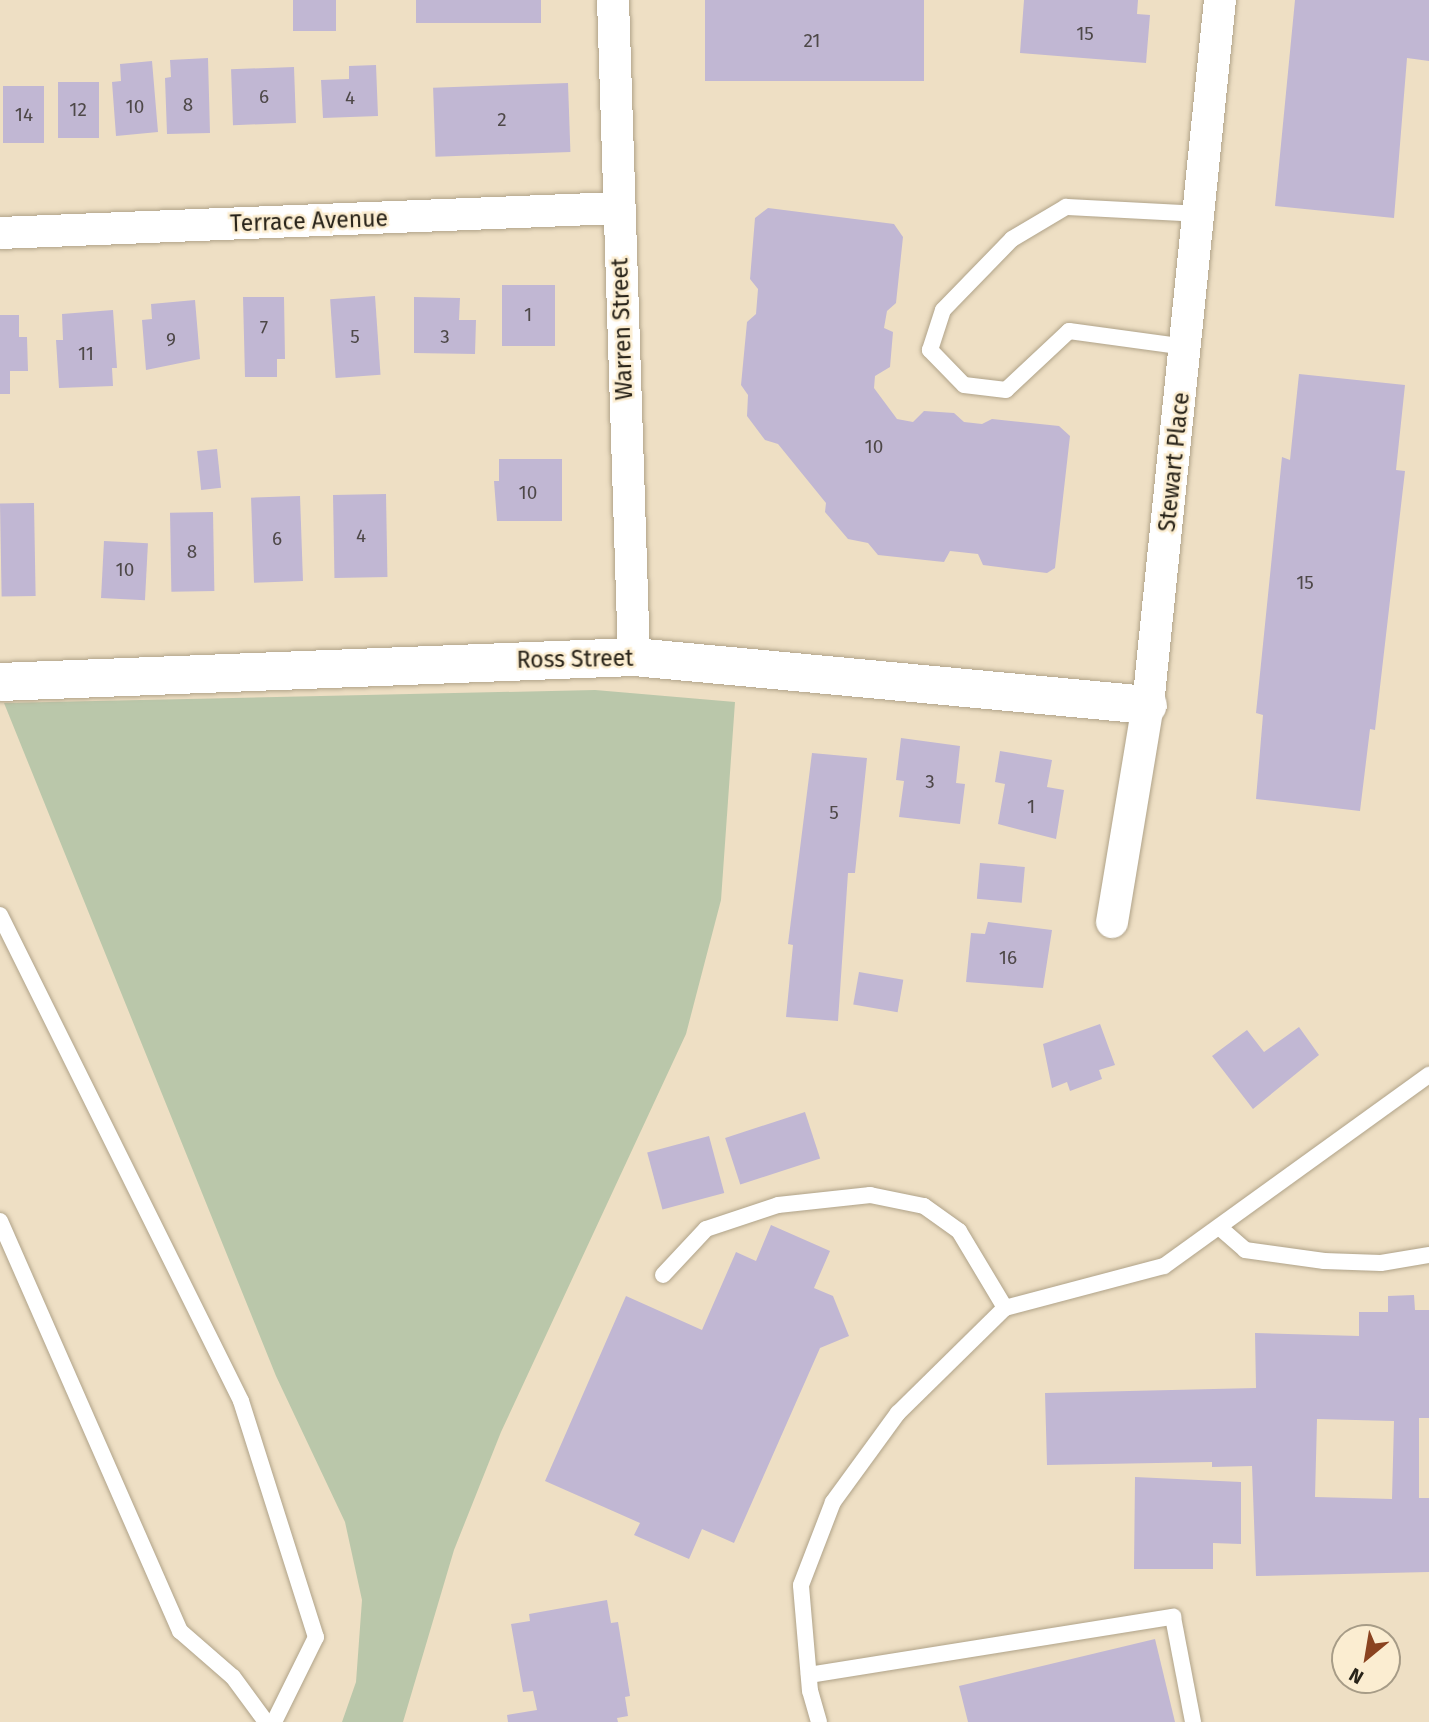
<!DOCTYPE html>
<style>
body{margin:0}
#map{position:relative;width:1429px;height:1722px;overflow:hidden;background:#eedfc4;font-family:"Fira Sans",sans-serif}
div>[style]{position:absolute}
.green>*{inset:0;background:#bac7aa}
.building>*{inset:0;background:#c1b7d3;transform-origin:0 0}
.roads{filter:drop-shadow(0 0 2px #b0a389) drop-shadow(0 0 2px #b0a389)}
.lane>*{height:16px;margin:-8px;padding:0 8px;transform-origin:8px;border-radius:8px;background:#fff}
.street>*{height:32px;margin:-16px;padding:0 16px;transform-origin:16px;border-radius:16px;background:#fff}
.secondary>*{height:38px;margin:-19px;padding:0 19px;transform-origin:19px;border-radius:19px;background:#fff}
span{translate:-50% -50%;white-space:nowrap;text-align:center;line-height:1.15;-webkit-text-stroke:5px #fbedd1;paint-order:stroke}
.number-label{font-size:19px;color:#4e4848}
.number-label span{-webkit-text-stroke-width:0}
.street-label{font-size:23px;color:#282319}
.north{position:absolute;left:1331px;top:1624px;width:70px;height:70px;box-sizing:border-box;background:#fbedd1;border:2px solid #a79c87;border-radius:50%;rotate:210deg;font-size:19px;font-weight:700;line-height:28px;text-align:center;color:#282319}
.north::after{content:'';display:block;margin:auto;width:24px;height:32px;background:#8a4320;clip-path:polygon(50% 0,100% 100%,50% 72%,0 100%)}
</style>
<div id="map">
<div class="green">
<i style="clip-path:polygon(595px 690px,735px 702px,721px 900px,686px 1034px,501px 1432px,454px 1550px,403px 1722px,342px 1722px,356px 1682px,362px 1600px,345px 1522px,276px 1376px,4px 703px)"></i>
</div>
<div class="building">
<i style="left:293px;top:0;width:43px;height:31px"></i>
<i style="left:416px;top:0;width:125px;height:23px"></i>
<i style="left:705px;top:0;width:219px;height:81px"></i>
<i style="clip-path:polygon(1024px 0,1138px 0,1137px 14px,1150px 15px,1146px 63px,1020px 53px)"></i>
<i style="clip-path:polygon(1295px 0,1429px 0,1429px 61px,1407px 58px,1394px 218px,1275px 206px)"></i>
<i style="clip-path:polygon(208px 58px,210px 133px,167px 134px,165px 78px,171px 77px,170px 60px)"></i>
<i style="clip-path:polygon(152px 61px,158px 132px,116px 136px,112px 82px,121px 81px,120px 64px)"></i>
<i style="clip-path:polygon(376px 65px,378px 116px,323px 118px,321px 80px,349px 79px,349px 66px)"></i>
<i style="left:294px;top:67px;width:56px;height:63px;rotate:88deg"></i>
<i style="left:58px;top:82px;width:41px;height:56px"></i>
<i style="left:568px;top:83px;width:69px;height:135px;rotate:88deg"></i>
<i style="left:3px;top:86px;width:41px;height:57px"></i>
<i style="clip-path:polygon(768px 208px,894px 224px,903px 237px,896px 303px,887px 311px,884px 328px,893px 332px,890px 367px,875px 376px,874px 388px,897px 419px,913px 422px,924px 411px,954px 413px,964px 422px,982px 424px,992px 419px,1059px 426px,1070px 436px,1055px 568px,1047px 573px,983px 565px,978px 554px,950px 551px,944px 562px,878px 555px,868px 543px,848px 539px,825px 512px,826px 503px,778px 444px,765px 440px,747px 416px,748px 395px,741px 385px,747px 322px,756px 314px,758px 289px,750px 279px,755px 218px)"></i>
<i style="left:502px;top:285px;width:53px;height:61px"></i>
<i style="left:375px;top:296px;width:79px;height:45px;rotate:86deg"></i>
<i style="clip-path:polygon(243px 297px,284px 297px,285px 359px,277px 359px,277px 377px,245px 377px)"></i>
<i style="clip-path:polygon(414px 297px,460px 298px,459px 320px,476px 320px,475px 354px,414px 353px)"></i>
<i style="clip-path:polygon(195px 300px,200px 359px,146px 370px,142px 320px,152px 319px,151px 304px)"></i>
<i style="clip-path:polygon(113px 310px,117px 368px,112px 368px,113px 386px,59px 388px,56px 340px,63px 340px,62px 314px)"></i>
<i style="clip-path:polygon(0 315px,19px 315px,19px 337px,27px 337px,28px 371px,10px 371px,10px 394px,0 394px)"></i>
<i style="clip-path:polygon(1299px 374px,1405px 385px,1396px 470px,1405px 471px,1375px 730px,1370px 729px,1360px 811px,1256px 799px,1263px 715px,1256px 713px,1282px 457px,1290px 460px)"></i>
<i style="left:217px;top:449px;width:39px;height:20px;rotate:84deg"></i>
<i style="clip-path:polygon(499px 459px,562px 459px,562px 521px,497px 521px,494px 481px,499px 481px)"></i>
<i style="left:386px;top:494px;width:83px;height:53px;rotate:89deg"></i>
<i style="left:300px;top:496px;width:85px;height:49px;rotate:88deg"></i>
<i style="left:34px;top:503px;width:93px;height:34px;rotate:89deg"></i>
<i style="left:213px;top:512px;width:79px;height:43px;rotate:89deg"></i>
<i style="left:104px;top:541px;width:44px;height:57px;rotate:3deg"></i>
<i style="clip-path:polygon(901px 738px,960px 746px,956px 783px,965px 784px,960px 824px,899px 817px,904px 781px,896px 780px)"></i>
<i style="clip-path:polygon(1000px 751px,1052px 760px,1047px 787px,1064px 790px,1056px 839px,998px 824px,1005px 784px,995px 782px)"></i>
<i style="clip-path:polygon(812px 753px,867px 758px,855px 873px,848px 873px,838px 1021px,786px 1017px,793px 945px,788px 944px)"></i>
<i style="left:980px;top:863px;width:45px;height:36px;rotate:5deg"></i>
<i style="clip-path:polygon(988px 922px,1052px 930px,1043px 988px,966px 982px,971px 933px,985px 934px)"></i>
<i style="left:859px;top:972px;width:45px;height:33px;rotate:10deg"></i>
<i style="clip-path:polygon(1100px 1024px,1115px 1065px,1099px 1070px,1102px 1079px,1070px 1091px,1067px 1082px,1052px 1088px,1043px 1044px)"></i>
<i style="clip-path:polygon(1299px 1027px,1319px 1055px,1253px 1109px,1212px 1056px,1247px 1030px,1264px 1052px)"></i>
<i style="left:805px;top:1112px;width:49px;height:84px;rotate:72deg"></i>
<i style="left:709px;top:1136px;width:59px;height:64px;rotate:75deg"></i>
<i style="clip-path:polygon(771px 1225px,830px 1251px,814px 1288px,833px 1296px,849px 1336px,820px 1348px,734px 1543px,702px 1529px,689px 1559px,634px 1535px,640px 1523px,545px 1481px,626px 1296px,702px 1330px,736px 1252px,756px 1261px)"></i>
<i style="clip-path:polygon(evenodd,1414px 1295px,1415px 1310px,1429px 1310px,1429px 1418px,1419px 1418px,1419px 1498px,1429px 1498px,1429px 1572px,1256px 1576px,1252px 1466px,1212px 1467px,1212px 1462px,1047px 1465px,1045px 1393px,1256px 1388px,1255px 1333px,1359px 1336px,1359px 1312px,1388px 1312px,1388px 1296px,1414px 1295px,1317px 1419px,1394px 1421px,1392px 1499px,1315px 1497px,1317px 1419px)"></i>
<i style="clip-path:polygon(1135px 1477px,1241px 1482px,1241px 1544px,1213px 1543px,1213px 1569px,1134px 1569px)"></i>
<i style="clip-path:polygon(607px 1600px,611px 1623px,618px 1622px,630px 1696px,625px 1697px,628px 1716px,617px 1718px,618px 1722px,508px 1722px,507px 1715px,537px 1710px,533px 1691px,523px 1692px,511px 1624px,530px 1621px,529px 1614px)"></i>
<i style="clip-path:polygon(1155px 1639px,1175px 1722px,968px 1722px,959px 1686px)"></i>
</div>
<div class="roads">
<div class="lane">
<i style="left:1186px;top:347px;width:118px;rotate:-172.2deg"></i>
<i style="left:1069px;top:331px;width:86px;rotate:136.9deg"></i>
<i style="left:1006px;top:390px;width:42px;rotate:-173.2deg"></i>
<i style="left:964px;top:385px;width:49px;rotate:-134.2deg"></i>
<i style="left:930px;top:350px;width:42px;rotate:-72deg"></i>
<i style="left:943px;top:310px;width:99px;rotate:-45.8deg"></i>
<i style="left:1012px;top:239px;width:63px;rotate:-30.7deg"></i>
<i style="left:1066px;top:207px;width:132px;rotate:3deg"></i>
<i style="left:0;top:915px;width:542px;rotate:63.62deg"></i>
<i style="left:241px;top:1401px;width:248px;rotate:72.4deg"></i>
<i style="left:316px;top:1637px;width:95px;rotate:116.3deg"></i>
<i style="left:0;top:1221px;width:448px;rotate:66.3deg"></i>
<i style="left:180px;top:1631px;width:70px;rotate:41deg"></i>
<i style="left:233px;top:1677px;width:56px;rotate:53.7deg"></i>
<i style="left:1219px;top:1227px;width:35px;rotate:41deg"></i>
<i style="left:1245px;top:1250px;width:80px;rotate:7.9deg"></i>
<i style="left:1324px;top:1261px;width:57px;rotate:2deg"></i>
<i style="left:1381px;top:1263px;width:49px;rotate:-9.5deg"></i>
<i style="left:663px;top:1275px;width:63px;rotate:-46.9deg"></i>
<i style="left:706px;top:1229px;width:76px;rotate:-18.4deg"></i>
<i style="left:778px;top:1205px;width:93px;rotate:-6.2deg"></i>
<i style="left:870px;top:1195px;width:55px;rotate:11.5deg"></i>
<i style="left:924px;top:1206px;width:43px;rotate:35.5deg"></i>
<i style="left:959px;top:1231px;width:90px;rotate:59.1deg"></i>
<i style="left:809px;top:1675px;width:369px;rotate:-9.1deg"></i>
<i style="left:1173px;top:1617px;width:107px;rotate:79.2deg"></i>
<i style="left:819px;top:1722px;width:32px;rotate:-106deg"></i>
<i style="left:810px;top:1691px;width:106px;rotate:-94.9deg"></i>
<i style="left:801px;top:1585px;width:89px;rotate:-68.9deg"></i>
<i style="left:833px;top:1502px;width:110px;rotate:-53.9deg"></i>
<i style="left:898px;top:1413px;width:150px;rotate:-44.5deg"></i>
<i style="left:1005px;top:1308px;width:164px;rotate:-14.8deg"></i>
<i style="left:1164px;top:1266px;width:327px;rotate:-35.8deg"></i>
</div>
<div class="street">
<i style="left:613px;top:0;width:657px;rotate:88.17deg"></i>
<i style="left:0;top:233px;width:618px;rotate:-2.32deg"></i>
<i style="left:1112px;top:922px;width:220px;rotate:-80.6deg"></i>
<i style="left:1148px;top:705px;width:709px;rotate:-84.17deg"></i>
</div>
<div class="secondary">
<i style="left:0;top:682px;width:634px;rotate:-2.26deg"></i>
<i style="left:634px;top:657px;width:516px;rotate:5.34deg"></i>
</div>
</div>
<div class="number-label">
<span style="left:1085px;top:34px">15</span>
<span style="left:812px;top:41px">21</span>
<span style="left:264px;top:97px">6</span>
<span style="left:350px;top:98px">4</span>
<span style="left:188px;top:105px">8</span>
<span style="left:135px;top:107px">10</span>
<span style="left:78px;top:110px">12</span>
<span style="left:24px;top:115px">14</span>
<span style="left:502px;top:120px">2</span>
<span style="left:528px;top:315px">1</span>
<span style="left:264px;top:328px">7</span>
<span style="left:355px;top:337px">5</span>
<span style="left:445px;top:337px">3</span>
<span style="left:171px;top:340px">9</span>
<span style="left:86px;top:354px">11</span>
<span style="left:874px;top:447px">10</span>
<span style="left:528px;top:493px">10</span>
<span style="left:361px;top:536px">4</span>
<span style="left:277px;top:539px">6</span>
<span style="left:192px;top:552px">8</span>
<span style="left:125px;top:570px">10</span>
<span style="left:1305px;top:583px">15</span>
<span style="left:930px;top:782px">3</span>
<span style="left:1031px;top:807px">1</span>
<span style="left:834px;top:813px">5</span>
<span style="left:1008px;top:958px">16</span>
</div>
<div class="street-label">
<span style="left:309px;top:221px;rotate:-2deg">Terrace Avenue</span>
<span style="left:622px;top:329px;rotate:-92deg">Warren Street</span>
<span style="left:1174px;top:462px;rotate:-84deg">Stewart Place</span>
<span style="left:575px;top:659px;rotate:-1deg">Ross Street</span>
</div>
<div class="north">N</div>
</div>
